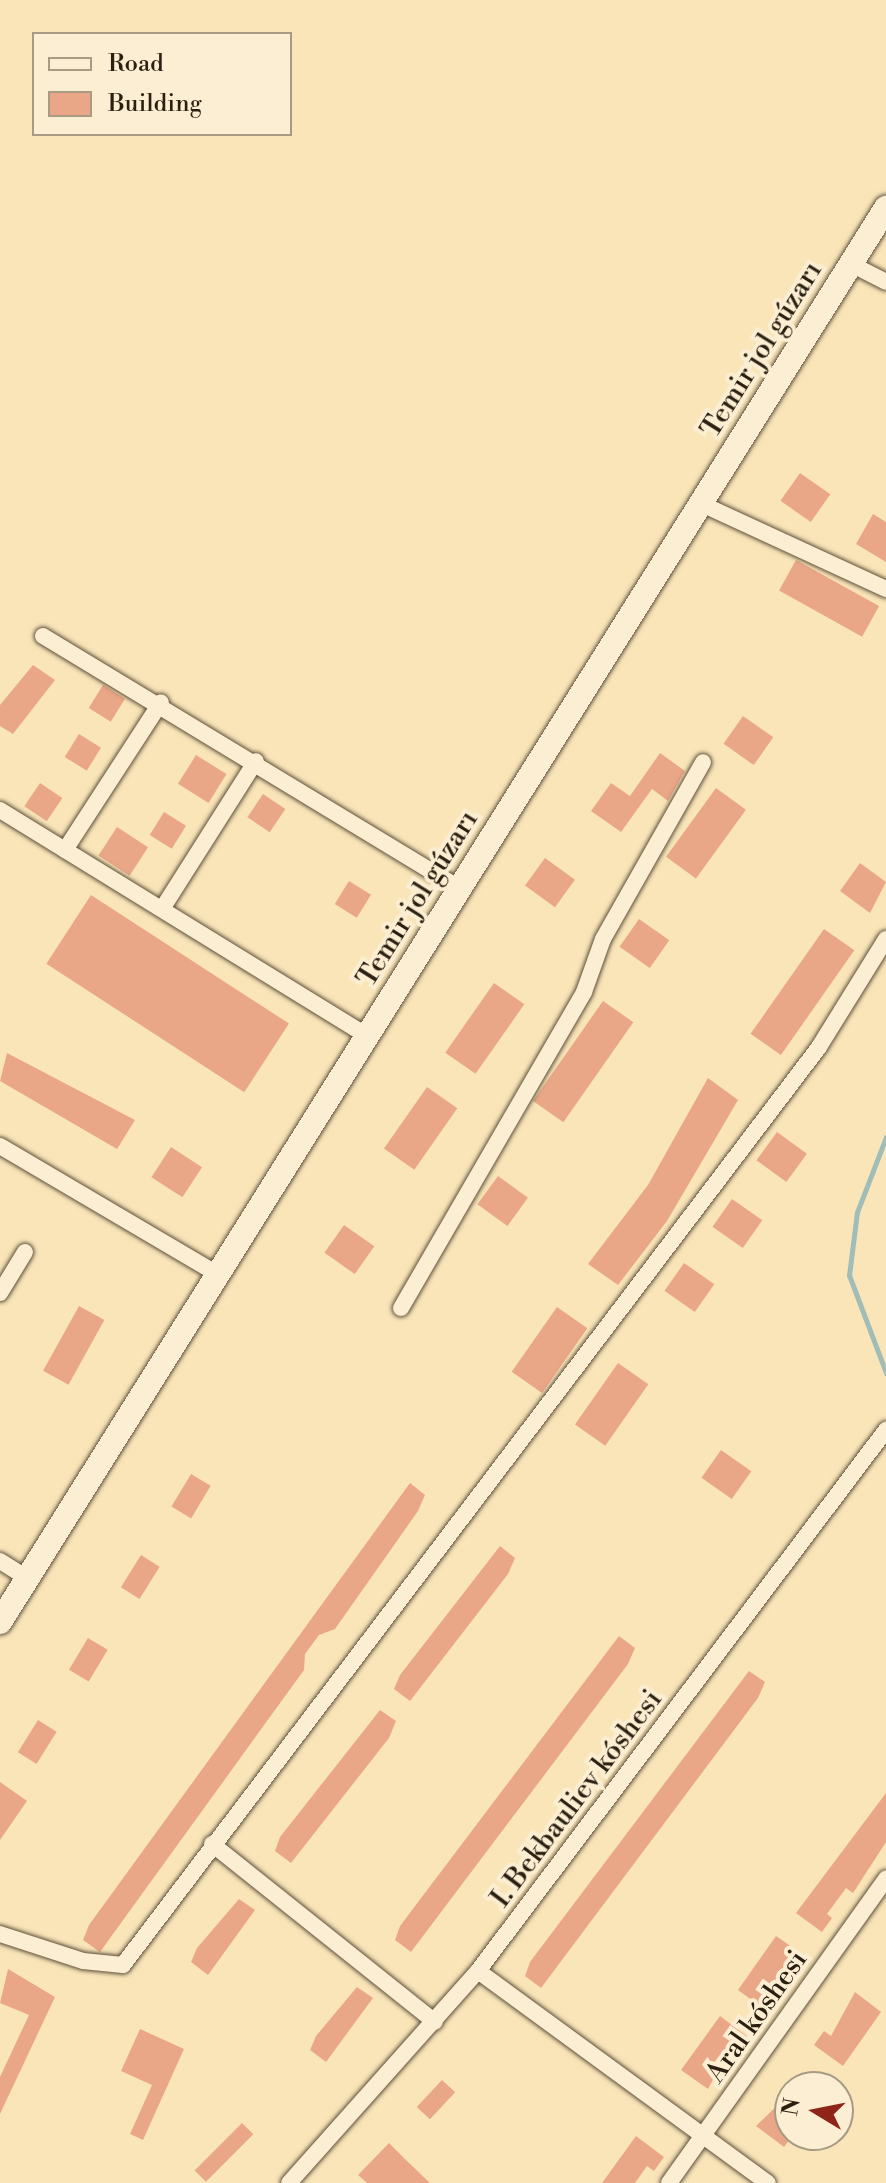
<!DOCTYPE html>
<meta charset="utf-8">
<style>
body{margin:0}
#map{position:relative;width:886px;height:2183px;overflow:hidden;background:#fae5b9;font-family:"Libre Bodoni",serif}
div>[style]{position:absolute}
.stream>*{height:5px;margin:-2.5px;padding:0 2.5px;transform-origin:2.5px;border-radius:2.5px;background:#a1bdb8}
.building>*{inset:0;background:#eaa788;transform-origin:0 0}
.roads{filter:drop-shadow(0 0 2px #5e503a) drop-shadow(0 0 2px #5e503a)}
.street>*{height:16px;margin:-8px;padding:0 8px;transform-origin:8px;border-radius:8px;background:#fceed2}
.secondary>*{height:24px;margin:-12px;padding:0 12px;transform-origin:12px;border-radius:12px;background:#fceed2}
span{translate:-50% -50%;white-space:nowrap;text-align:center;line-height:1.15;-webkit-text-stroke:8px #fceed2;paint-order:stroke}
.street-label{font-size:28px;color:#2a1f10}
.legend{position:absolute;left:32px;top:32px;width:260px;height:104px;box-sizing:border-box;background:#fceed2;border:2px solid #a89b84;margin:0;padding:10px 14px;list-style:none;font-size:24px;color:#2a1f10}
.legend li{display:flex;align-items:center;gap:16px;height:40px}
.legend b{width:40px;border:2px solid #a89b84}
.north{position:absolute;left:774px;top:2071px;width:80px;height:80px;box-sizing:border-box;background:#fceed2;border:2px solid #a89b84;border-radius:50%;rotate:280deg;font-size:22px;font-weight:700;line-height:32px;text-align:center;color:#2a1f10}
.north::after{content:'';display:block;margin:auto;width:28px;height:36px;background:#8f2418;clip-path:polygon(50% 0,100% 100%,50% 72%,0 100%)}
</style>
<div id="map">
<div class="stream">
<i style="left:886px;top:1137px;width:80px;rotate:111.1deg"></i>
<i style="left:857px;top:1212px;width:64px;rotate:97.2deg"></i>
<i style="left:849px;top:1275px;width:105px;rotate:69.3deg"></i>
</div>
<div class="building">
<i style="left:800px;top:473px;width:37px;height:34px;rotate:35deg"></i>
<i style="clip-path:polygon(873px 514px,886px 522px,886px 562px,856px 544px)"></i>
<i style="left:796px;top:560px;width:95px;height:35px;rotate:29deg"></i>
<i style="clip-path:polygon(33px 665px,55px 680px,13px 734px,0 726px,0 705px)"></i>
<i style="left:103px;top:685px;width:26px;height:27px;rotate:32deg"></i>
<i style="left:743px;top:716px;width:37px;height:34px;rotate:35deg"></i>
<i style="left:79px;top:734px;width:26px;height:27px;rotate:32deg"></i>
<i style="clip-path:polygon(660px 753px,685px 771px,668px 801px,652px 789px,621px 832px,591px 811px,611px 783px,630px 796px)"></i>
<i style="left:196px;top:755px;width:36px;height:34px;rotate:32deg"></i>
<i style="left:40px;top:783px;width:27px;height:28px;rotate:34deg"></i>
<i style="left:716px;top:788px;width:37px;height:85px;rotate:36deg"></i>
<i style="left:263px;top:794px;width:27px;height:28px;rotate:34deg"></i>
<i style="left:164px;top:812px;width:26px;height:27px;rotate:32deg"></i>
<i style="left:117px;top:827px;width:37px;height:34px;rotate:33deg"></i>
<i style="left:545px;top:858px;width:37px;height:34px;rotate:36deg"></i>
<i style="clip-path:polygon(860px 863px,886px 882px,870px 913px,840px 891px)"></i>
<i style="left:349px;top:881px;width:26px;height:27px;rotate:32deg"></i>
<i style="left:91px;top:895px;width:236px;height:82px;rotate:33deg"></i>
<i style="left:639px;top:919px;width:37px;height:34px;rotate:35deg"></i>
<i style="left:824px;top:929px;width:37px;height:128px;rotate:35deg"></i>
<i style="left:494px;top:983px;width:37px;height:85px;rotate:35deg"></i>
<i style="left:603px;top:1001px;width:37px;height:122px;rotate:35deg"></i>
<i style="clip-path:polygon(7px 1053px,135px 1120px,117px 1149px,0 1081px)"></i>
<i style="clip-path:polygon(708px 1078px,738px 1100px,667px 1221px,618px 1285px,588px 1264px,648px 1185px)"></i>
<i style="left:427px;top:1087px;width:37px;height:75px;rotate:35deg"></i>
<i style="left:777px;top:1132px;width:37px;height:35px;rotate:36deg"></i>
<i style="left:171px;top:1147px;width:37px;height:36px;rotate:33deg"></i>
<i style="left:498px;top:1176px;width:37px;height:35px;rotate:36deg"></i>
<i style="left:732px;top:1199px;width:37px;height:34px;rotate:35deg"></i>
<i style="left:344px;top:1225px;width:37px;height:34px;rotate:35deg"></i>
<i style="left:684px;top:1263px;width:37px;height:34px;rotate:35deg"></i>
<i style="left:79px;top:1306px;width:29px;height:74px;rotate:29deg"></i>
<i style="left:557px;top:1307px;width:37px;height:79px;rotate:35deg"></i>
<i style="left:618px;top:1363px;width:37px;height:75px;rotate:35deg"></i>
<i style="left:721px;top:1450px;width:37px;height:34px;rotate:35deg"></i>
<i style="left:191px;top:1474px;width:23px;height:38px;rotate:31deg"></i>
<i style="clip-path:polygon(410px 1483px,425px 1495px,418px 1511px,335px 1629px,319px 1635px,305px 1654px,304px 1670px,100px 1952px,83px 1940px,89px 1925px)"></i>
<i style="clip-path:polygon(500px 1546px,515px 1558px,508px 1574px,410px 1701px,394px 1689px,400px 1675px)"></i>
<i style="left:141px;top:1555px;width:22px;height:38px;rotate:32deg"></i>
<i style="clip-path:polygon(619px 1636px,635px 1648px,628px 1664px,411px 1952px,395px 1940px,400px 1926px)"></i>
<i style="left:88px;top:1638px;width:23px;height:37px;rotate:31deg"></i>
<i style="clip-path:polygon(749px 1671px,765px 1682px,758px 1698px,541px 1988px,525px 1976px,530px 1962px)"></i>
<i style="clip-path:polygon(380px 1710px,396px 1721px,389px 1738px,291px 1863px,275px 1851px,280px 1837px)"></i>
<i style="left:38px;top:1720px;width:22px;height:38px;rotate:32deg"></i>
<i style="clip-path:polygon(0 1782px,27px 1801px,0 1840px)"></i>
<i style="clip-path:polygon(886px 1793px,886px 1842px,853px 1893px,846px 1888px,827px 1914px,832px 1918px,822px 1932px,796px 1913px)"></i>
<i style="clip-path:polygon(239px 1899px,255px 1910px,208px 1975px,191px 1962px,197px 1948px)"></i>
<i style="clip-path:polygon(776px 1936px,805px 1956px,794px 1970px,788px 1965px,764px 2009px,738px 1990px)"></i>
<i style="clip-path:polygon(8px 1969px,55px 1997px,0 2114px,0 2077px,29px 2015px,0 2003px)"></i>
<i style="clip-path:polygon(357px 1987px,373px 1998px,326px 2062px,310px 2050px,316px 2036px)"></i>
<i style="clip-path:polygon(855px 1992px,881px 2012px,843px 2066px,814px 2045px,824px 2031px,831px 2036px)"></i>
<i style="clip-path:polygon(720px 2016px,748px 2037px,738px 2051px,731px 2046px,708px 2089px,681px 2070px)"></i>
<i style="clip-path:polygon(140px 2029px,184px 2049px,143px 2140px,130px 2134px,152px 2085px,121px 2071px)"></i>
<i style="left:442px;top:2080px;width:18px;height:37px;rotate:43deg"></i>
<i style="clip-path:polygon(790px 2093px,790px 2139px,784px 2147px,756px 2126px)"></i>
<i style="left:242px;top:2123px;width:16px;height:67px;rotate:45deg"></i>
<i style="clip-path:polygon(636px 2136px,664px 2157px,654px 2171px,647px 2166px,635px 2183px,602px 2183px)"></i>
<i style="clip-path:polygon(389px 2143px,407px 2161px,430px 2183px,367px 2183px,358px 2175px)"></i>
</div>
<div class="roads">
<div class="street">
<i style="left:851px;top:264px;width:39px;rotate:27deg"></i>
<i style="left:702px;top:504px;width:203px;rotate:24.8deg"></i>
<i style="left:43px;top:636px;width:489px;rotate:31.2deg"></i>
<i style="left:0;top:810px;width:432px;rotate:31.6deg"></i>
<i style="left:65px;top:850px;width:176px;rotate:-57deg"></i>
<i style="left:162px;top:909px;width:175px;rotate:-57.6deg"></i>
<i style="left:0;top:1146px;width:252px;rotate:30.5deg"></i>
<i style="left:0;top:1293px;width:48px;rotate:-58.6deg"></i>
<i style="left:401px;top:1308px;width:365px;rotate:-59.9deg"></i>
<i style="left:584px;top:992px;width:56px;rotate:-70.3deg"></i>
<i style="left:603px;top:939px;width:203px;rotate:-60.5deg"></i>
<i style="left:0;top:1561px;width:32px;rotate:32deg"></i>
<i style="left:212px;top:1844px;width:285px;rotate:38.6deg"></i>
<i style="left:0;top:1934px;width:87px;rotate:18deg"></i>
<i style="left:83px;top:1961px;width:40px;rotate:5.7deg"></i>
<i style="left:123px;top:1965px;width:1152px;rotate:-52.83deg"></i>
<i style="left:819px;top:1047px;width:127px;rotate:-58.2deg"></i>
<i style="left:478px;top:1971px;width:359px;rotate:36.2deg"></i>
<i style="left:289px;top:2183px;width:284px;rotate:-48.3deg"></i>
<i style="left:478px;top:1971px;width:678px;rotate:-52.98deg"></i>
<i style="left:669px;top:2183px;width:374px;rotate:-54.5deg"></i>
</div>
<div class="secondary">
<i style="left:0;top:1622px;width:1669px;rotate:-57.93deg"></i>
</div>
</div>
<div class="street-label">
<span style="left:762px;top:350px;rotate:-58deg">Temir jol gúzarı</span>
<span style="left:418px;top:899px;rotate:-58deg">Temir jol gúzarı</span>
<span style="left:577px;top:1799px;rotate:-53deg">I. Bekbauliev kóshesi</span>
<span style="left:757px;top:2017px;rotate:-55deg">Aral kóshesi</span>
</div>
<ul class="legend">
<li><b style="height:10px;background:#fceed2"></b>Road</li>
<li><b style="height:22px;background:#eaa788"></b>Building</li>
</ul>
<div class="north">N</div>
</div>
